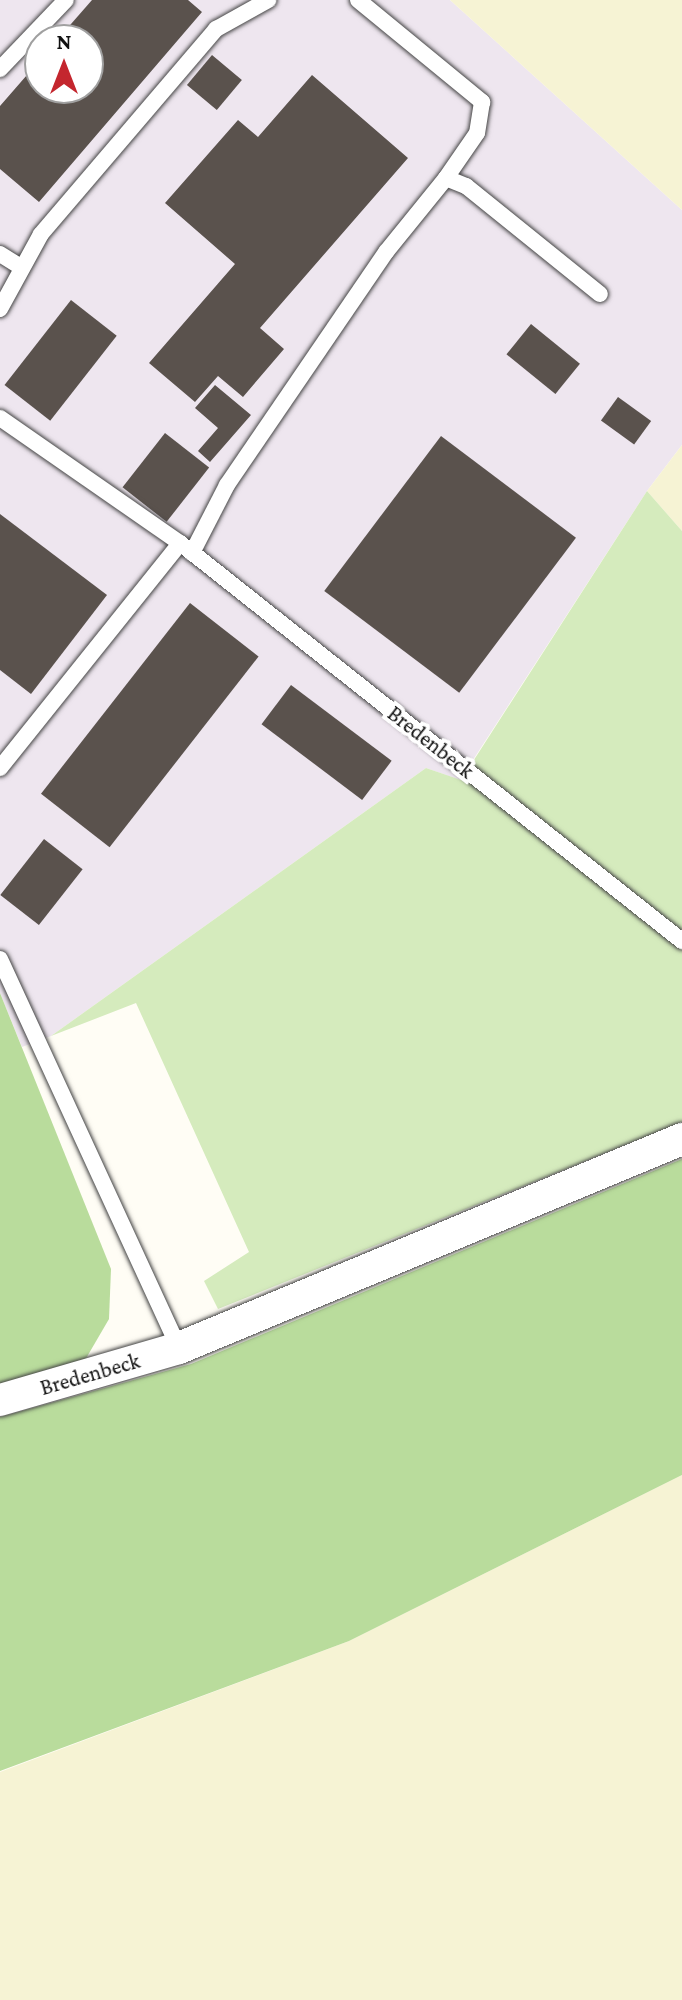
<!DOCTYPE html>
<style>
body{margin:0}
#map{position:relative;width:682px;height:2000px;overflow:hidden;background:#fffdf5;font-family:"Crimson Pro",serif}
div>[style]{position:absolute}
.industrial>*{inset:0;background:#eee6ef}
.farmland>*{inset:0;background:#f6f3d4}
.green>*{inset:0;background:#d5ebbd}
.forest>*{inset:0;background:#b9dc9c}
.building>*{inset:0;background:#5a524d;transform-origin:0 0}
.roads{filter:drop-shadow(0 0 2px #444) drop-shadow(0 0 2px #444)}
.service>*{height:16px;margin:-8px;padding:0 8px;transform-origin:8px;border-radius:8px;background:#fff}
.minor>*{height:32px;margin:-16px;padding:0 16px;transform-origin:16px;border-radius:16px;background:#fff}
span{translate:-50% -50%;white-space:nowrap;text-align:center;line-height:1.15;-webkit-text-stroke:8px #fff;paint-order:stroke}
.street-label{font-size:22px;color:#111}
.north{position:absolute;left:24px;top:24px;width:80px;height:80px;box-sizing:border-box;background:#fff;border:2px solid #a0a0a0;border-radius:50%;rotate:0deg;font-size:22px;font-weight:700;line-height:32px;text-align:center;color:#111}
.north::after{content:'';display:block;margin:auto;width:28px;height:36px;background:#c4262e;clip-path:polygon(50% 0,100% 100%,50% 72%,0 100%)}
</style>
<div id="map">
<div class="industrial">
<i style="clip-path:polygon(evenodd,0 0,450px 0,682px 210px,682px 445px,647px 491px,460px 780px,426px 768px,51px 1036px,22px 1047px,0 993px,0 0,40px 40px,88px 40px,88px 88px,40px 88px,40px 40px)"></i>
</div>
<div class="farmland">
<i style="clip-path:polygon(450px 0,682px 0,682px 210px)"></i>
<i style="clip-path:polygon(682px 445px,682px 531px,647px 491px)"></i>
<i style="clip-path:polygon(682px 1475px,682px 2000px,0 2000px,0 1772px,349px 1641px)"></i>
</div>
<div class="green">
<i style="clip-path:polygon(647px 491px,682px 531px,682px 1122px,218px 1309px,204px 1281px,249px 1252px,136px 1003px,51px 1036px,426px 768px,461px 780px)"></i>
</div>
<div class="forest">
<i style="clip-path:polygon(0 993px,111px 1269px,109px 1319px,81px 1367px,0 1389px)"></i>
<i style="clip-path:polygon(682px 1159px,682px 1475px,349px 1641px,0 1771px,0 1417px,191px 1364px)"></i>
</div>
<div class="building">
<i style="clip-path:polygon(92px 0,188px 0,202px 12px,39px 202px,0 169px,0 106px,40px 60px,40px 88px,88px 88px,88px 40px,57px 40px)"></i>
<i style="left:212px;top:55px;width:39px;height:39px;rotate:40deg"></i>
<i style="clip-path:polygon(312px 75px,408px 158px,260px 328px,284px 349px,243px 397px,218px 376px,195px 402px,149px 363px,235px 264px,165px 203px,238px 120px,258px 137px)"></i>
<i style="left:71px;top:300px;width:58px;height:108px;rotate:38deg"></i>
<i style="left:531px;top:324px;width:63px;height:39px;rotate:39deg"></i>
<i style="clip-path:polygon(215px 385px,251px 415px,210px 462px,198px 451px,218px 428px,195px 408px)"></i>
<i style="left:618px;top:397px;width:41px;height:29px;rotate:36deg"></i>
<i style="left:165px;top:433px;width:56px;height:69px;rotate:38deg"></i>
<i style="left:441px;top:436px;width:169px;height:194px;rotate:37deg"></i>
<i style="clip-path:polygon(0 514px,107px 595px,31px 694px,0 670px)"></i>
<i style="left:190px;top:603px;width:87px;height:242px;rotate:38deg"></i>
<i style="left:291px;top:685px;width:126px;height:49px;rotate:37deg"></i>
<i style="left:44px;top:839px;width:49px;height:71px;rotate:38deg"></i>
</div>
<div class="roads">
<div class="service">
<i style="left:358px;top:0;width:161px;rotate:39.4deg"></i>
<i style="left:482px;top:102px;width:31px;rotate:99deg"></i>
<i style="left:477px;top:133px;width:55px;rotate:124.6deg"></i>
<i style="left:0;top:69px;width:95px;rotate:-46.3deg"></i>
<i style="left:0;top:254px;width:26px;rotate:32deg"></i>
<i style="left:0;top:309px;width:85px;rotate:-61.3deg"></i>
<i style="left:41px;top:234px;width:270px;rotate:-49.5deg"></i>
<i style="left:216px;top:29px;width:60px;rotate:-29.1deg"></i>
<i style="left:0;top:418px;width:219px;rotate:34.8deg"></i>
<i style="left:180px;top:543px;width:641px;rotate:38.41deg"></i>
<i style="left:192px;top:553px;width:76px;rotate:-62.8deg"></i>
<i style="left:227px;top:485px;width:282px;rotate:-55.7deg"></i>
<i style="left:386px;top:252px;width:95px;rotate:-51deg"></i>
<i style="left:446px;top:178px;width:22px;rotate:22deg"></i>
<i style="left:466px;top:186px;width:172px;rotate:38.9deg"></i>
<i style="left:0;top:768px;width:288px;rotate:-51.3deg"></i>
<i style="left:0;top:959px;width:428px;rotate:65.3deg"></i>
</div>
<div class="minor">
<i style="left:0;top:1400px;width:186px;rotate:-16.2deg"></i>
<i style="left:179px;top:1348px;width:545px;rotate:-22.56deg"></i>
</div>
</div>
<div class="street-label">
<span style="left:431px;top:742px;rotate:38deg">Bredenbeck</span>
<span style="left:90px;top:1374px;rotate:-16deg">Bredenbeck</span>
</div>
<div class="north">N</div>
</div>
